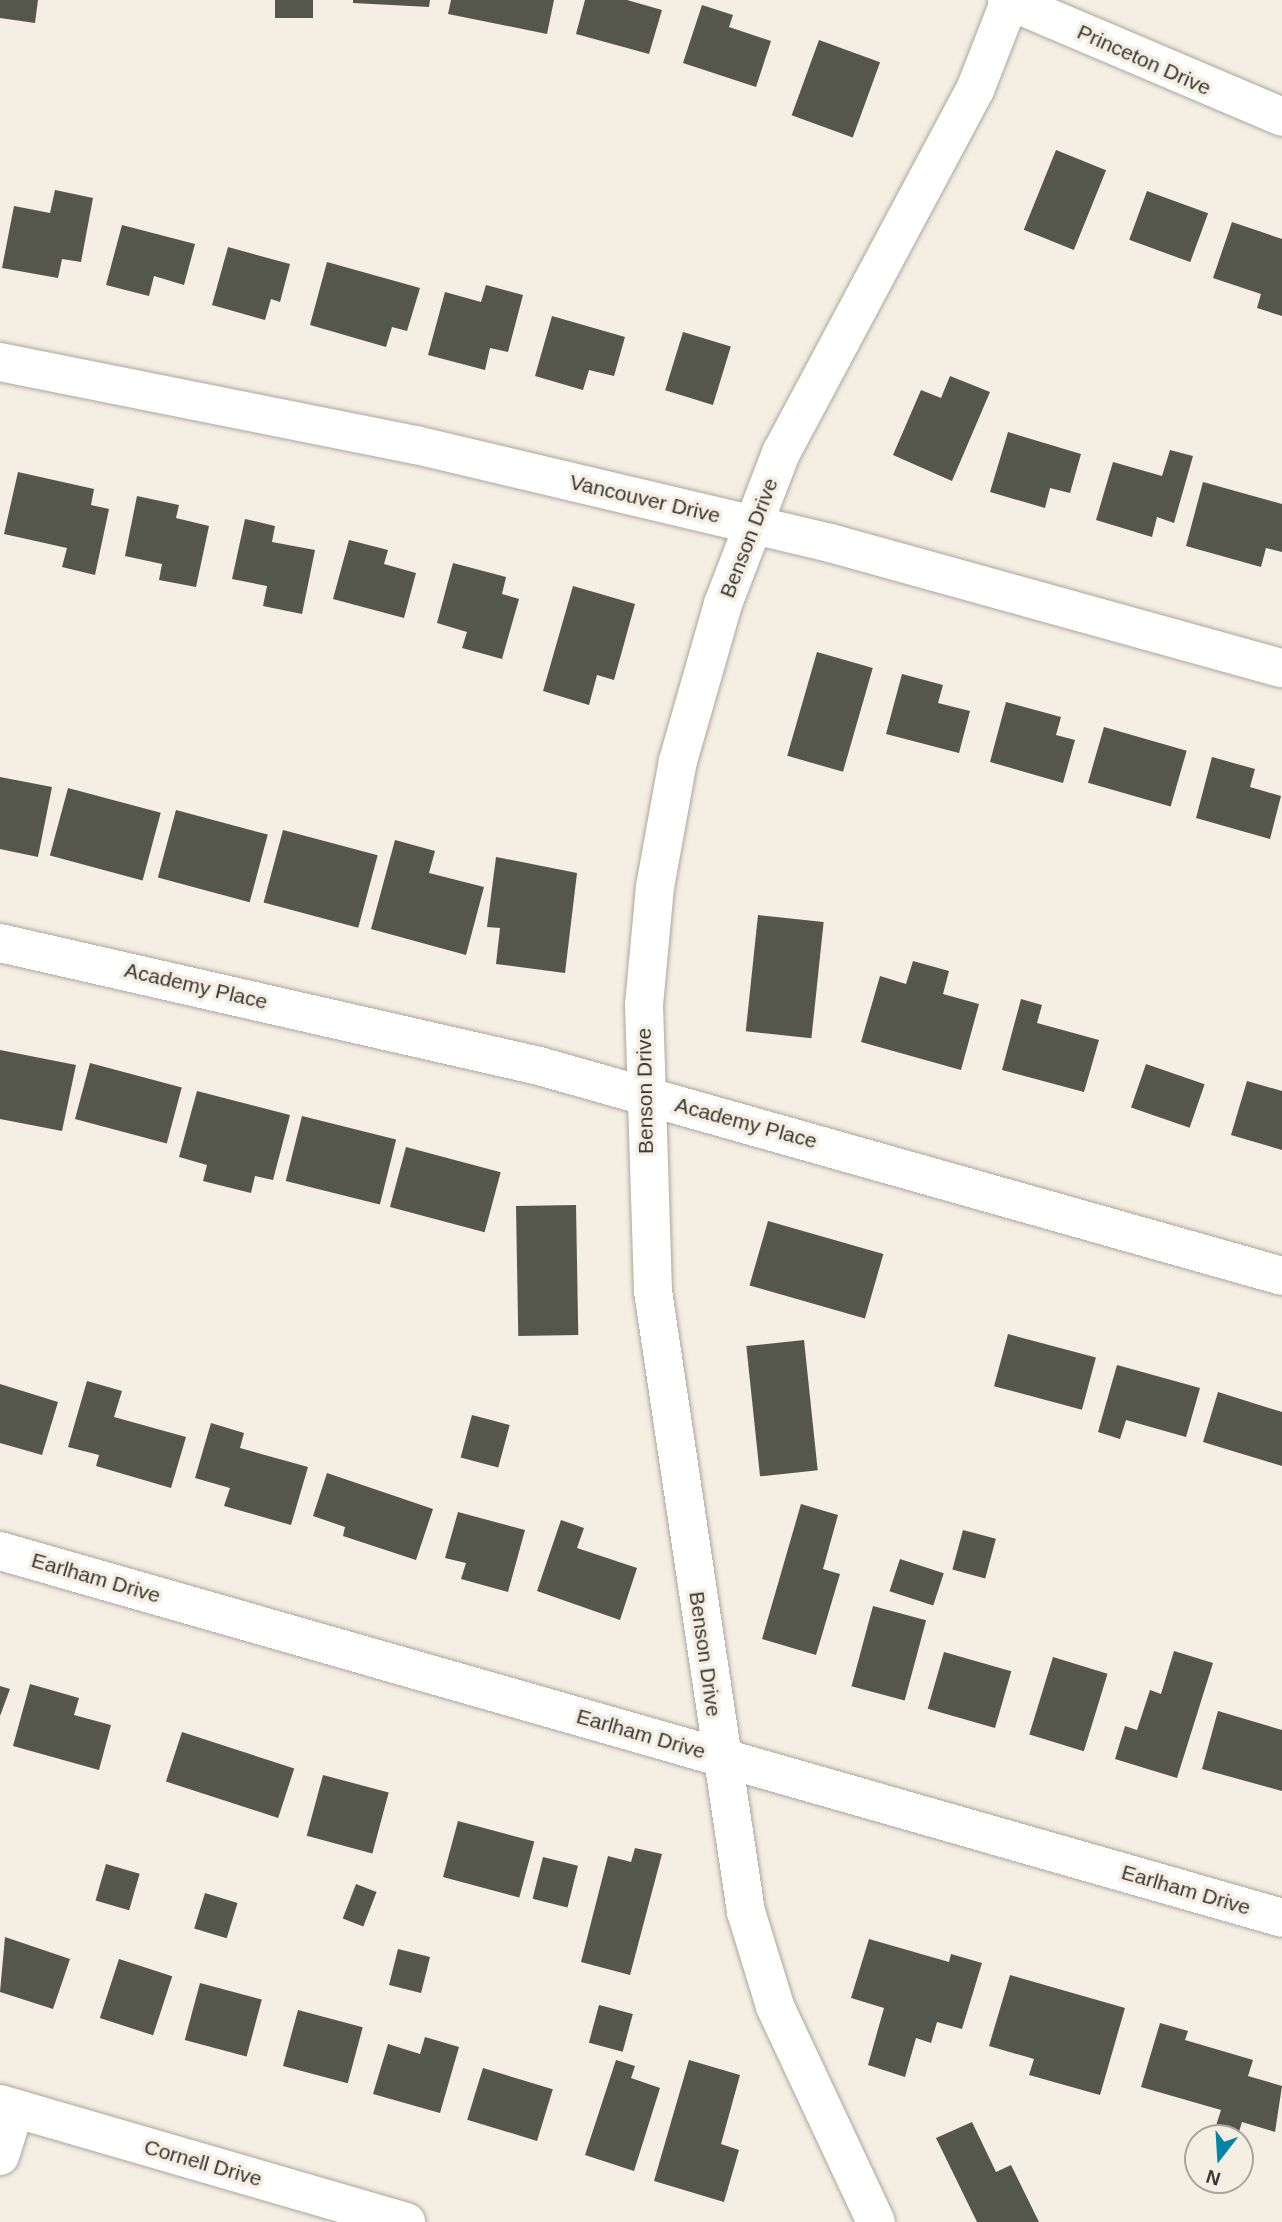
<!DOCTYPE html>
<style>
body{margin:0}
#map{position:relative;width:1282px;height:2222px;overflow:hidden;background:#f4eee3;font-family:Arial,sans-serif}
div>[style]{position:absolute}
.building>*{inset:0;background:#56574c;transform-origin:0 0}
.roads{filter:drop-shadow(0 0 2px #ada79c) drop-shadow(0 0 2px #ada79c)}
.minor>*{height:38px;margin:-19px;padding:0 19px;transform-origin:19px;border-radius:19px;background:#fff}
.tertiary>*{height:38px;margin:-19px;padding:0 19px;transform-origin:19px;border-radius:19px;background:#fff}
span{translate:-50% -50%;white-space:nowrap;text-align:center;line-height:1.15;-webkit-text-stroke:7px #f4eee3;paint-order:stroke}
.street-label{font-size:21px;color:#3a3833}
.north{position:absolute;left:1184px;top:2124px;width:70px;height:70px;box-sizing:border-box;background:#f4eee3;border:2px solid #aaa59d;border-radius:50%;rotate:197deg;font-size:19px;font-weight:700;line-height:28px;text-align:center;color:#3a3833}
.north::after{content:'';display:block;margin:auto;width:24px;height:32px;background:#0085a8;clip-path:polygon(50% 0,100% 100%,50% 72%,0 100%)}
</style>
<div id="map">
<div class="building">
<i style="clip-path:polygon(0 0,38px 0,35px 23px,0 18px)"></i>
<i style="left:275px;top:0;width:38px;height:18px"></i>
<i style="clip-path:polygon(353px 0,430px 0,429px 7px,353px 3px)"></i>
<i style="clip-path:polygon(451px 0,554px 0,547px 34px,448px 14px)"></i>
<i style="clip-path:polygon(585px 0,627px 0,662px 10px,649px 54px,576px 34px)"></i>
<i style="clip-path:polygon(702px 5px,733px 15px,729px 27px,771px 41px,756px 87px,683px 63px)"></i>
<i style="left:819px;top:40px;width:65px;height:80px;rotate:20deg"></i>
<i style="left:1056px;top:150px;width:54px;height:86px;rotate:22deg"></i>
<i style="clip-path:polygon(55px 190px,93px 198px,81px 262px,62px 259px,58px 278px,2px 268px,14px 206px,50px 213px)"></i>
<i style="left:1147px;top:191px;width:65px;height:52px;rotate:20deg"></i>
<i style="clip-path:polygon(1232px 222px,1282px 239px,1282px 316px,1257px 308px,1261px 294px,1213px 278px)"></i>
<i style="clip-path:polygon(122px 225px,195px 244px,184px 285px,154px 276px,149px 296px,106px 285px)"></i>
<i style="clip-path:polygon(228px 247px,290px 264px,280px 302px,271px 299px,265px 320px,212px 305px)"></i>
<i style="clip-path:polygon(327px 262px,420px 288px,407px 331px,392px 327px,386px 347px,310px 325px)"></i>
<i style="clip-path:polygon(486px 285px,523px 295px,508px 352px,490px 348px,485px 370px,428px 355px,445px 292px,481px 302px)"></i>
<i style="clip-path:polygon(552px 316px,625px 337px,614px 376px,589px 370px,583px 390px,535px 376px)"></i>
<i style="left:683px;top:332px;width:50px;height:61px;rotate:17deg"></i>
<i style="clip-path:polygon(950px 376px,990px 392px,952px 481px,893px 455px,921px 390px,941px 398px)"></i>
<i style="clip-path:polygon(1008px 432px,1081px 454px,1070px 493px,1050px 488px,1045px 508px,990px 492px)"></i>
<i style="clip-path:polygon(1170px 450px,1193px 456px,1174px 523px,1157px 517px,1152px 537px,1096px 520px,1113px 462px,1162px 476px)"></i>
<i style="clip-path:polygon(18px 472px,94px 489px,91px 505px,109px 509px,95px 575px,62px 567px,67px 548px,4px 534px)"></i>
<i style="clip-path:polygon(1203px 482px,1282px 504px,1282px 552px,1266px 548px,1261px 567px,1186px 546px)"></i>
<i style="clip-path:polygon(137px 496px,179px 505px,176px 518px,209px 526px,196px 587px,159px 580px,162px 564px,125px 556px)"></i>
<i style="clip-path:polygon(245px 519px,275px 526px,272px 542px,315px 550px,302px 614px,263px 606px,267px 586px,232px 579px)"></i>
<i style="clip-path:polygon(349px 540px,388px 550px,384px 564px,416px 573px,404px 618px,333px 599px)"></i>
<i style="clip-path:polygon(453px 563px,506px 577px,502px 594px,519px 599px,502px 659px,462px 648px,467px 632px,437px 623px)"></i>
<i style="clip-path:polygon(573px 586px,635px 604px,614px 680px,597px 675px,589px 705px,543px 691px)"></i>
<i style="left:817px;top:652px;width:58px;height:108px;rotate:16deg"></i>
<i style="clip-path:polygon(902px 674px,943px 685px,938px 703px,970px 711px,959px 753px,886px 734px)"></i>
<i style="clip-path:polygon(1006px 702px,1061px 717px,1056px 735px,1075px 740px,1063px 783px,990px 762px)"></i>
<i style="left:1104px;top:727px;width:86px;height:58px;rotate:16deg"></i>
<i style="clip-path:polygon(1212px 757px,1255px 769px,1250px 787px,1281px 796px,1270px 839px,1196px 818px)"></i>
<i style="clip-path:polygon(0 777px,52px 787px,38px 857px,0 849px)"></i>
<i style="left:68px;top:788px;width:96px;height:70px;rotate:15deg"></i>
<i style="left:176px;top:810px;width:95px;height:70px;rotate:15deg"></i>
<i style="left:283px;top:830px;width:98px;height:75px;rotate:15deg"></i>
<i style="clip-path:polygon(395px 840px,435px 851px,429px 873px,484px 887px,466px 955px,371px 929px)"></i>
<i style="clip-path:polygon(496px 857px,577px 873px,565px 973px,496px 964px,500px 928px,487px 927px)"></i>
<i style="left:758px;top:915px;width:66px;height:117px;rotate:6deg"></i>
<i style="clip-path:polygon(913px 961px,949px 971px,943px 994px,979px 1004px,961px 1070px,861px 1042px,880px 976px,906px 984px)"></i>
<i style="clip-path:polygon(1021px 999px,1042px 1005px,1037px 1023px,1099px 1040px,1084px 1092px,1002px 1070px)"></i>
<i style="clip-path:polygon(0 1050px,76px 1065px,62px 1131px,0 1119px)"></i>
<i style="left:90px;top:1063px;width:95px;height:58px;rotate:15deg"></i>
<i style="left:1146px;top:1064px;width:62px;height:46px;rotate:19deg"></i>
<i style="clip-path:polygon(1247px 1081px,1282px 1091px,1282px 1150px,1231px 1135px)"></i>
<i style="clip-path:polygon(197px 1091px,290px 1115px,273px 1180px,255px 1176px,251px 1193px,203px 1181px,207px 1165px,179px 1157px)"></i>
<i style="left:302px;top:1116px;width:97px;height:67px;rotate:14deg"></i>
<i style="left:406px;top:1147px;width:98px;height:62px;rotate:15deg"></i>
<i style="left:576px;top:1205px;width:130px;height:60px;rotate:89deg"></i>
<i style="left:768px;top:1221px;width:120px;height:67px;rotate:16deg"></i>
<i style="left:1008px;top:1334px;width:91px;height:54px;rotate:15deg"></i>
<i style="left:804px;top:1340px;width:131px;height:58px;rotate:84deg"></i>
<i style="clip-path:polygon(1117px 1365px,1200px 1388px,1186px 1437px,1126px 1420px,1120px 1439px,1098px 1432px)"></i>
<i style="clip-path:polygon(87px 1381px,122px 1391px,114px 1417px,186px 1437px,171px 1488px,96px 1466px,99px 1455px,68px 1447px)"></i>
<i style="clip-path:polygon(0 1384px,58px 1402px,42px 1455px,0 1443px)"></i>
<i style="clip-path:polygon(1218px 1392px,1282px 1412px,1282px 1466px,1203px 1442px)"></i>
<i style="left:472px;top:1415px;width:39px;height:44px;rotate:15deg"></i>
<i style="clip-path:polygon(211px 1423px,244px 1433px,240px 1448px,308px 1467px,291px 1525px,224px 1506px,230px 1488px,195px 1478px)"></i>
<i style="clip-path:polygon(327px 1473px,433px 1509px,416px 1560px,343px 1536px,345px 1527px,313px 1516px)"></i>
<i style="clip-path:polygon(801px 1504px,838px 1515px,823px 1569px,840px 1574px,816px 1655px,762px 1639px)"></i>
<i style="clip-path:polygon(458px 1512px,525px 1530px,508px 1592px,461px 1579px,466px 1563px,445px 1558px)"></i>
<i style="clip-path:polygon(561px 1520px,584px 1528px,577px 1548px,637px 1568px,620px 1620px,537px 1591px)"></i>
<i style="left:963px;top:1530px;width:34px;height:41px;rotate:15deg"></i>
<i style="left:900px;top:1559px;width:46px;height:34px;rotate:18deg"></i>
<i style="left:873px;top:1606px;width:55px;height:83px;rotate:15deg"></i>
<i style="clip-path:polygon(1174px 1651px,1213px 1663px,1177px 1778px,1115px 1759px,1125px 1726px,1137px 1730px,1150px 1690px,1161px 1694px)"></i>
<i style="left:944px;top:1652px;width:70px;height:59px;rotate:16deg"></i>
<i style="left:1053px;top:1657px;width:57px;height:81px;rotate:17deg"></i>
<i style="clip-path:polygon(30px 1684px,79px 1698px,74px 1715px,111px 1725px,99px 1770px,13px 1746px)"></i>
<i style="clip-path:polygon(0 1686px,10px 1689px,0 1716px)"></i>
<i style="clip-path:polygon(1218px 1711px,1282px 1730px,1282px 1791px,1202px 1769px)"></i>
<i style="left:182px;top:1732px;width:118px;height:52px;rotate:18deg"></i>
<i style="left:323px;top:1775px;width:68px;height:63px;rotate:15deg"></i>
<i style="left:458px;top:1821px;width:79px;height:58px;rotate:15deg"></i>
<i style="clip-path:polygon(635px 1848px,662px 1854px,630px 1975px,581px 1962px,608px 1856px,631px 1862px)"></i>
<i style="left:543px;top:1857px;width:36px;height:43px;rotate:14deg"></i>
<i style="left:106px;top:1864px;width:35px;height:38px;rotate:16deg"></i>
<i style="left:356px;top:1884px;width:22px;height:37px;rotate:21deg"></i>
<i style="left:205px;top:1893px;width:34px;height:37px;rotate:17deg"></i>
<i style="clip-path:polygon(5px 1937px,70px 1959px,53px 2009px,0 1992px)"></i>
<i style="clip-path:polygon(869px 1939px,949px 1962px,951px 1954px,982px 1963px,962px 2029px,937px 2022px,931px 2043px,916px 2038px,905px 2077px,868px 2065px,884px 2008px,851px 1998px)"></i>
<i style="left:398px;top:1949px;width:33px;height:37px;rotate:14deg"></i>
<i style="left:119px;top:1959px;width:56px;height:62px;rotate:18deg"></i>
<i style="clip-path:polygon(1010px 1975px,1125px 2008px,1100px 2095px,1029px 2075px,1034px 2059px,989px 2046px)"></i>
<i style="left:200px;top:1983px;width:64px;height:59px;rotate:15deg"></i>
<i style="left:599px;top:2005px;width:35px;height:39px;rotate:15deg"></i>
<i style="left:298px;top:2010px;width:67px;height:58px;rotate:15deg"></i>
<i style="clip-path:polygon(1160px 2023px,1188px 2031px,1185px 2040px,1253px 2060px,1248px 2076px,1282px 2086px,1275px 2132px,1242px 2122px,1237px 2138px,1214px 2132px,1221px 2110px,1141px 2087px)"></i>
<i style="clip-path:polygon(425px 2037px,459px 2047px,440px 2113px,373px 2094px,388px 2044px,420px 2054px)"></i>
<i style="clip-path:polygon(616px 2060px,635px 2066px,631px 2078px,660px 2088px,634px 2171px,585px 2155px)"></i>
<i style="clip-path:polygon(689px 2060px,740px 2075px,721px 2144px,739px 2150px,724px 2202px,654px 2181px)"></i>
<i style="left:483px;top:2068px;width:73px;height:54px;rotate:17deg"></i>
<i style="clip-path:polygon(972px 2122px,996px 2172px,1011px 2165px,1039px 2222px,977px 2222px,936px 2138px)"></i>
</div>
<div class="roads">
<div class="minor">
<i style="left:1007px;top:0;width:299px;rotate:23deg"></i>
<i style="left:0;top:362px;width:424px;rotate:11.3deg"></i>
<i style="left:416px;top:445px;width:425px;rotate:13.3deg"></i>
<i style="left:830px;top:543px;width:469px;rotate:15.5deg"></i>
<i style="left:0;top:943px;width:553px;rotate:12.85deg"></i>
<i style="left:539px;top:1066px;width:772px;rotate:15.78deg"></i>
<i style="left:0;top:1551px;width:1333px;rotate:15.97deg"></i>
<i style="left:0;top:2156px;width:50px;rotate:-72.6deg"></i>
<i style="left:876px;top:2222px;width:238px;rotate:-115.1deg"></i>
<i style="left:775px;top:2006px;width:98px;rotate:-107.1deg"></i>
<i style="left:746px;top:1912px;width:628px;rotate:-98.52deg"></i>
<i style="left:653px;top:1291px;width:286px;rotate:-91.8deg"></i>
<i style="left:644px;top:1005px;width:119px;rotate:-84.7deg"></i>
<i style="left:655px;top:887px;width:128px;rotate:-79.7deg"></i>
<i style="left:678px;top:761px;width:163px;rotate:-74deg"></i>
<i style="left:723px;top:604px;width:162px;rotate:-69deg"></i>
<i style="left:781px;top:453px;width:412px;rotate:-61.9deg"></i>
<i style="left:975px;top:90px;width:97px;rotate:-68.7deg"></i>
</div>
<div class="tertiary">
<i style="left:0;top:2104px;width:423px;rotate:16.2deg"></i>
</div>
</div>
<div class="street-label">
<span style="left:1144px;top:60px;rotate:24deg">Princeton Drive</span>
<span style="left:645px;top:499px;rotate:13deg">Vancouver Drive</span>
<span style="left:749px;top:538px;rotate:-69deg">Benson Drive</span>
<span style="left:196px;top:986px;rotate:13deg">Academy Place</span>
<span style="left:645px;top:1091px;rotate:-91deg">Benson Drive</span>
<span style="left:746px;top:1123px;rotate:15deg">Academy Place</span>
<span style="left:96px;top:1578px;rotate:16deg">Earlham Drive</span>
<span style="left:705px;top:1654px;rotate:82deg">Benson Drive</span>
<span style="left:641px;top:1734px;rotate:16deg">Earlham Drive</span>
<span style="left:1186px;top:1890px;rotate:16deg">Earlham Drive</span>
<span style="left:203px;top:2163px;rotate:16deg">Cornell Drive</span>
</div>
<div class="north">N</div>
</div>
